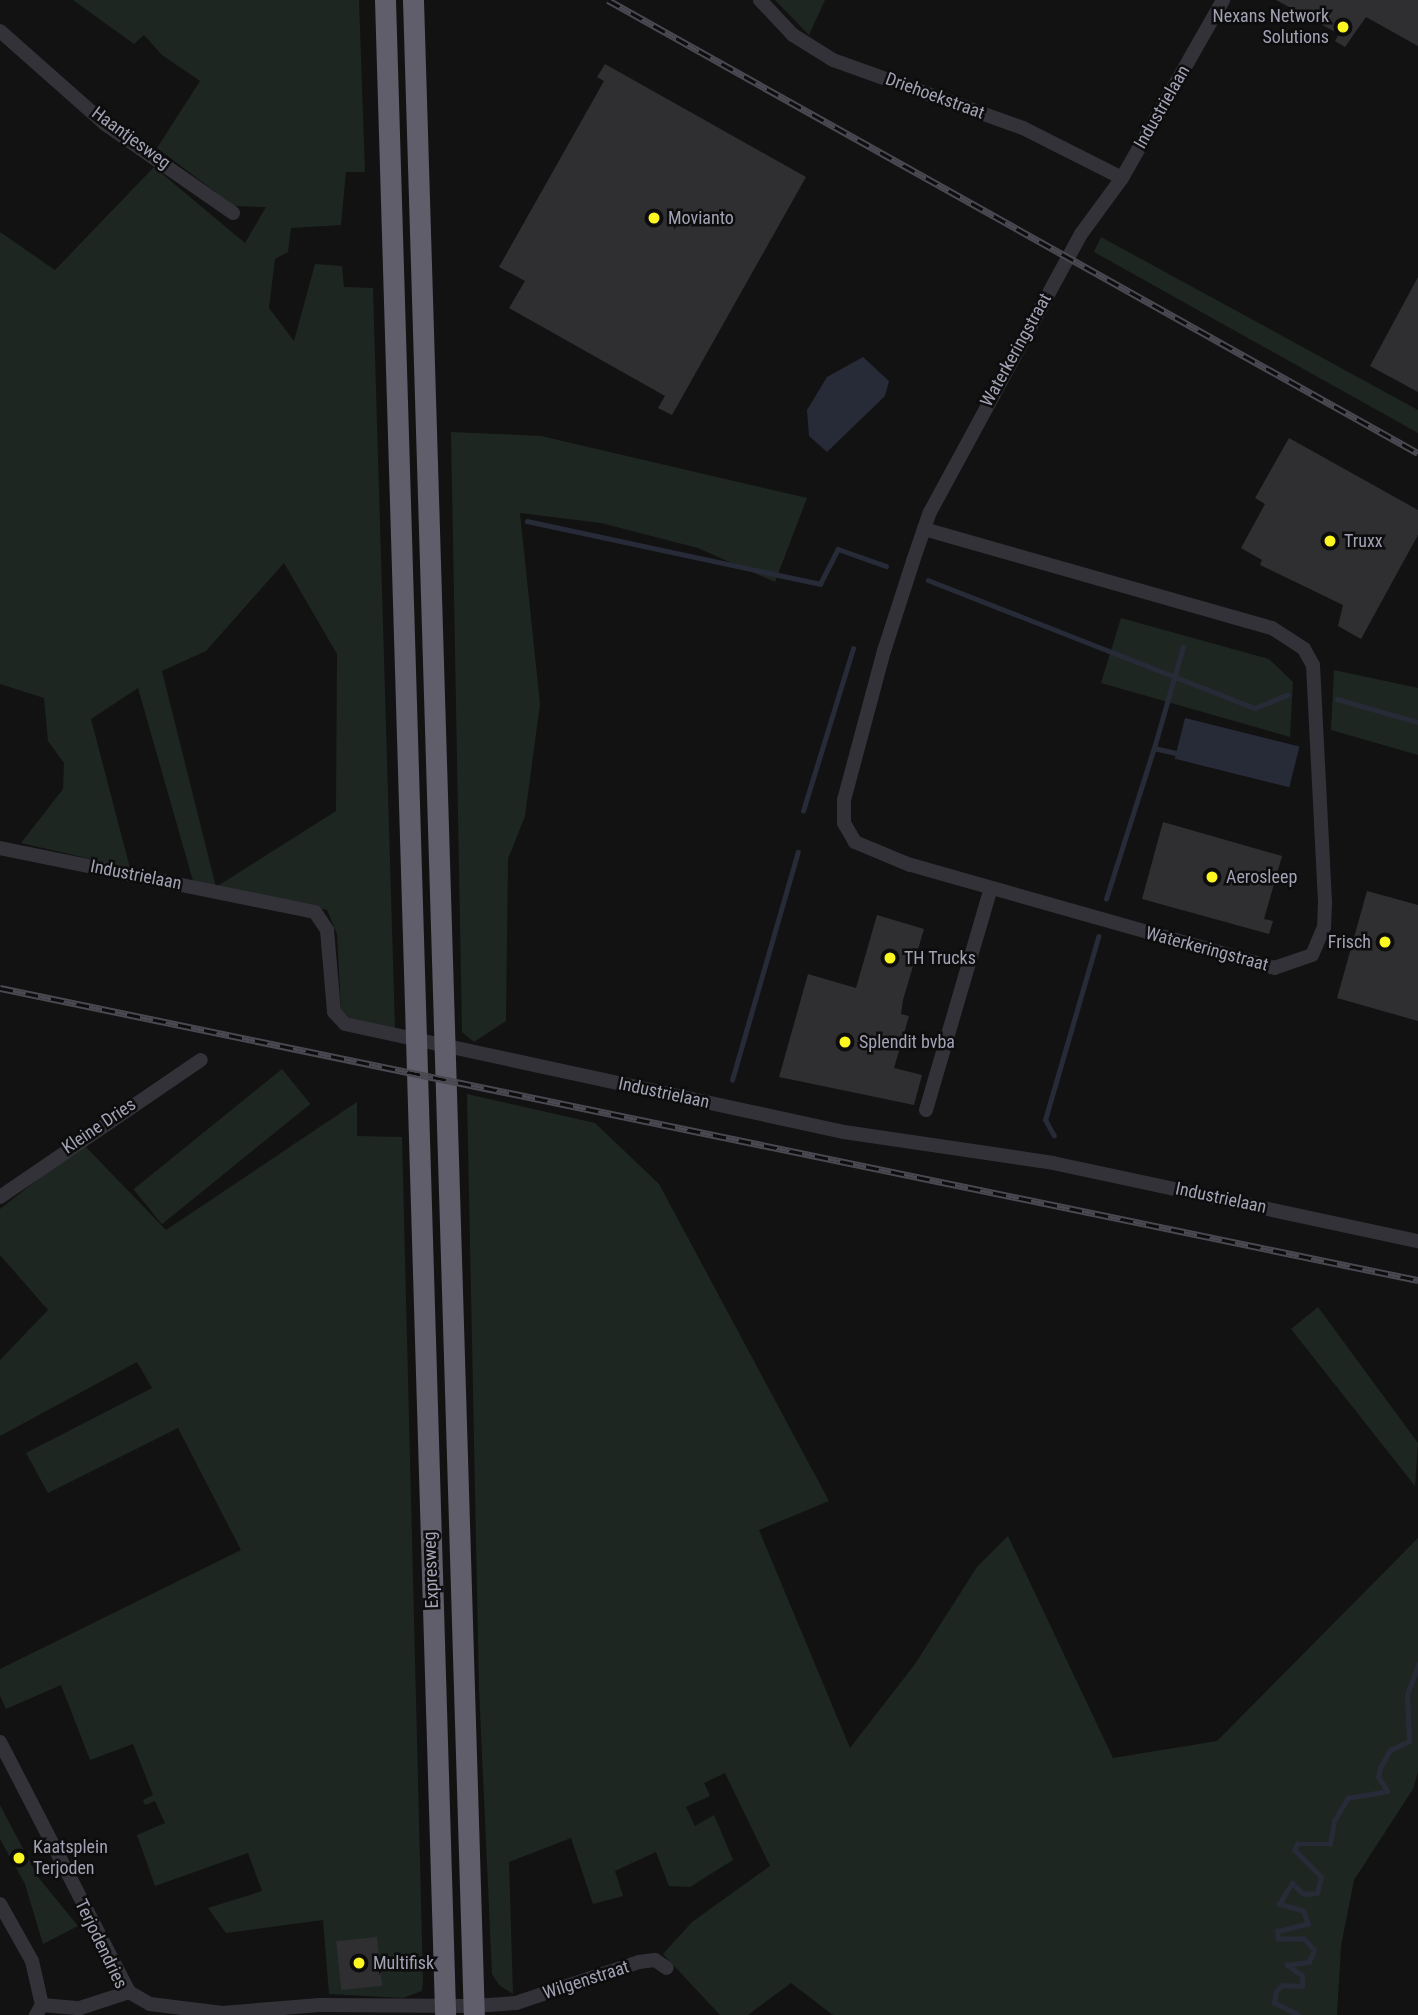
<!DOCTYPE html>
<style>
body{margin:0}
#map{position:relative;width:1418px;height:2015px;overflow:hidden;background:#121213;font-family:"Roboto Condensed",sans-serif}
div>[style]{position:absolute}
.green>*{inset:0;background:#1e2621;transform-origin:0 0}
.water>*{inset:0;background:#272b38;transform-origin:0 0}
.stream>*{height:4.5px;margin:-2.25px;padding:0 2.25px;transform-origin:2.25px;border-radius:2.25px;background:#272b38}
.building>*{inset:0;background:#2f2f32;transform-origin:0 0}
.minor>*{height:14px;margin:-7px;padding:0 7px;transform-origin:7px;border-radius:7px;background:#333239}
.highway>*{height:21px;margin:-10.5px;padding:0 10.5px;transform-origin:10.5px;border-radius:10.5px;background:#5f5e6a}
.rail>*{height:7px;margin-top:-3.5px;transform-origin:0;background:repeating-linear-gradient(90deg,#0d0d0e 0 13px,#4a4952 0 26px);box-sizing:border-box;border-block:2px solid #4a4952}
.dots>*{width:19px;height:19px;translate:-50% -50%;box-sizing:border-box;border:4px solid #0d0d0e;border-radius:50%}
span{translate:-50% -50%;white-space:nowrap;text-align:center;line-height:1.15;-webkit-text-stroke:5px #0d0d0e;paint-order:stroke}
.poi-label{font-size:18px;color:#a2a2b5}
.right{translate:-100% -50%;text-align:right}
.left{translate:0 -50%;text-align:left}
.street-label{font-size:18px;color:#a2a2b5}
</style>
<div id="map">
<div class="green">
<i style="clip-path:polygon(evenodd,73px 0,359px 0,365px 172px,346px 172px,341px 225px,291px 228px,288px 252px,275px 259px,269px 308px,294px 341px,315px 264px,342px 266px,344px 287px,373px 288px,395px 1029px,352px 1020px,341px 1010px,337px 934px,327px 910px,193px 881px,138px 688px,91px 719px,130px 868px,21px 843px,63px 789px,64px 763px,48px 741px,44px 698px,0 684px,0 232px,55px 270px,154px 167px,245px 243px,266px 207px,234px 206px,157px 148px,200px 81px,162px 55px,144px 35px,134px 44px,73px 0,284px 563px,337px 654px,336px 811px,216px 887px,162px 671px,206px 651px,284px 563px)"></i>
<i style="clip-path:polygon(775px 0,825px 0,809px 35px)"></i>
<i style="clip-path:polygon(1101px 237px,1418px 410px,1418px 433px,1094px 252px)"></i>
<i style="clip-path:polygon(451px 432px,541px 436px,807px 498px,775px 582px,698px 548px,601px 523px,520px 513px,540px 704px,525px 816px,508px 859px,506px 1021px,474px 1042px,462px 1032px)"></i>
<i style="clip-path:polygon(1121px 618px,1269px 659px,1293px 682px,1290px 737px,1101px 683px)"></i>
<i style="clip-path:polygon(1334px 670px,1418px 688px,1418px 755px,1331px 730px)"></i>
<i style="left:282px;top:1069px;width:45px;height:191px;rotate:51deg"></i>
<i style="clip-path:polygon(467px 1094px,595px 1123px,659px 1184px,829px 1501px,759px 1530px,850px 1748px,915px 1664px,977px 1567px,1008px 1536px,1113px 1758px,1217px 1741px,1418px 1538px,1418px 1772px,1413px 1789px,1354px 1880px,1341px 1946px,1337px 2015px,833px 2015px,791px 1983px,748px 2015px,720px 2015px,663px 1954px,692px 1922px,770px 1866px,725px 1773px,704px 1783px,710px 1796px,686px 1807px,695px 1826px,714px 1815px,733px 1860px,690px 1887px,669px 1886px,656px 1852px,615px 1871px,623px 1896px,593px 1904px,571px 1838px,509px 1862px,513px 1994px,499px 1985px,492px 1974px,479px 1689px)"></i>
<i style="clip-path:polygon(357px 1102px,357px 1136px,402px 1137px,423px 1982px,422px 1991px,403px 1998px,329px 1994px,323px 1920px,226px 1933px,208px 1908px,262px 1891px,248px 1853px,155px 1886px,137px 1835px,165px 1823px,155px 1801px,145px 1805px,143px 1800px,153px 1795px,133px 1744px,90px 1760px,61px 1685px,6px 1709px,0 1696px,0 1669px,241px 1550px,178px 1428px,48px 1493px,26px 1453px,152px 1388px,137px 1362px,0 1436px,0 1360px,48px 1310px,0 1255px,0 1209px,83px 1144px,166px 1230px)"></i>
<i style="clip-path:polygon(1318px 1307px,1418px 1443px,1415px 1486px,1291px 1329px)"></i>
<i style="clip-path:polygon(0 1805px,38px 1877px,78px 1926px,43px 1944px,25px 1884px,0 1839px)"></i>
</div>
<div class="water">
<i style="clip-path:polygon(863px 357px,889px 381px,885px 396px,827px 452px,809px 436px,807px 410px,827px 377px)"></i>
<i style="left:1185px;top:718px;width:118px;height:42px;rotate:14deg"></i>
</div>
<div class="stream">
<i style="left:527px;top:521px;width:300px;rotate:12.1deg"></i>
<i style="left:820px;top:584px;width:39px;rotate:-63deg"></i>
<i style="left:838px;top:549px;width:51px;rotate:19.5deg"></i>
<i style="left:928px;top:580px;width:351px;rotate:21.4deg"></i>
<i style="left:1255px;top:708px;width:35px;rotate:-22deg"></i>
<i style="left:1337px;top:699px;width:84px;rotate:15.9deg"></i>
<i style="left:1154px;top:748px;width:105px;rotate:-74deg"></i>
<i style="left:803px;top:811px;width:170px;rotate:-72.9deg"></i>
<i style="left:1106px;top:899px;width:158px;rotate:-72.4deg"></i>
<i style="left:1154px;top:748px;width:22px;rotate:13deg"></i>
<i style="left:732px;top:1080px;width:237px;rotate:-73.9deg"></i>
<i style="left:1054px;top:1136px;width:18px;rotate:-119deg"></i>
<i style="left:1045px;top:1120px;width:191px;rotate:-73.8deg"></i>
<i style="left:1298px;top:2015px;width:27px;rotate:-153deg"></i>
<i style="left:1274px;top:2003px;width:12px;rotate:-81deg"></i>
<i style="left:1276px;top:1991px;width:9px;rotate:-41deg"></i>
<i style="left:1283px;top:1985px;width:19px;rotate:3deg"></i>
<i style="left:1302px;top:1986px;width:10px;rotate:-90deg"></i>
<i style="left:1302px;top:1976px;width:19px;rotate:-144deg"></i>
<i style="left:1287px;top:1965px;width:22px;rotate:-8deg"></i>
<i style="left:1309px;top:1962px;width:13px;rotate:-67deg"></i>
<i style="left:1314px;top:1950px;width:15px;rotate:-132deg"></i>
<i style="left:1304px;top:1939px;width:26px;rotate:180deg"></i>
<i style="left:1278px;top:1939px;width:8px;rotate:-97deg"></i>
<i style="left:1277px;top:1931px;width:32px;rotate:-13deg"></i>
<i style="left:1308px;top:1924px;width:14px;rotate:-111deg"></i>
<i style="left:1303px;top:1911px;width:25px;rotate:-164deg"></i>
<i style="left:1279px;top:1904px;width:25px;rotate:-58deg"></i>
<i style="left:1292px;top:1883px;width:16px;rotate:43deg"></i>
<i style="left:1304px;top:1894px;width:13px;rotate:-4deg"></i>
<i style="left:1317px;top:1893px;width:16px;rotate:-76deg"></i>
<i style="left:1321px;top:1877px;width:38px;rotate:-135deg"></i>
<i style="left:1294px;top:1850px;width:7px;rotate:-63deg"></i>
<i style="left:1297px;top:1844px;width:33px"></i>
<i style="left:1330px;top:1844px;width:23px;rotate:-80deg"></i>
<i style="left:1334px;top:1821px;width:27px;rotate:-59deg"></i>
<i style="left:1348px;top:1798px;width:40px;rotate:-10deg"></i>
<i style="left:1387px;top:1791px;width:17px;rotate:-123deg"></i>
<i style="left:1378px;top:1777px;width:9px;rotate:-77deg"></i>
<i style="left:1380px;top:1768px;width:21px;rotate:-61deg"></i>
<i style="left:1390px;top:1750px;width:21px;rotate:-25deg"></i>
<i style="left:1409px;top:1741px;width:46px;rotate:-92.5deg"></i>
<i style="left:1407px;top:1695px;width:33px;rotate:-70deg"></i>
</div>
<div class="building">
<i style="clip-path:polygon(1276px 0,1418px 0,1418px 46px,1366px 17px,1345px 47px,1335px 41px,1339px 34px)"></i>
<i style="clip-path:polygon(605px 64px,806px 177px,672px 415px,658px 408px,665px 396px,509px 308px,525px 281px,499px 267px,604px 81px,597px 77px)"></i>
<i style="clip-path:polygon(1418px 277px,1418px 392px,1370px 366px)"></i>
<i style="clip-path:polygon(1289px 438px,1418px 510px,1418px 535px,1361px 639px,1338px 626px,1343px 605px,1260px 565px,1262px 560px,1241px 548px,1265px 504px,1255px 498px)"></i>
<i style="clip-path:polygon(1163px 822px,1282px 856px,1264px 919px,1273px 921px,1269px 934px,1142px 899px)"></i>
<i style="clip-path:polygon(1367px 891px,1418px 905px,1418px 1021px,1337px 998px)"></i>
<i style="clip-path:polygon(877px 915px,924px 929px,903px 1000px,901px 1014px,909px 1016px,894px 1068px,922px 1075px,914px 1105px,779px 1077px,808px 974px,856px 988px)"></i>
<i style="left:377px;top:1937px;width:49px;height:41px;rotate:84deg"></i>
</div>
<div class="minor">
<i style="left:760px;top:0;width:48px;rotate:46.7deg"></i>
<i style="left:793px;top:35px;width:47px;rotate:32deg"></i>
<i style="left:833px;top:60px;width:202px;rotate:19.7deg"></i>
<i style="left:1023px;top:128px;width:111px;rotate:26.8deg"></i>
<i style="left:0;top:31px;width:140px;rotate:41.5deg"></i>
<i style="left:105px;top:124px;width:156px;rotate:34.8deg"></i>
<i style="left:924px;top:529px;width:362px;rotate:15.9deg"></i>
<i style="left:1272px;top:628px;width:38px;rotate:33deg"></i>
<i style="left:1304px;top:649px;width:18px;rotate:61deg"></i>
<i style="left:1313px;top:665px;width:237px;rotate:87.1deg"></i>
<i style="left:1325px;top:902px;width:25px;rotate:92deg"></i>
<i style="left:1324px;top:927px;width:30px;rotate:113deg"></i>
<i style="left:1312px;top:955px;width:39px;rotate:161deg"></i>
<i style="left:1275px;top:968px;width:379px;rotate:-164.2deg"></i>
<i style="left:910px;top:865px;width:60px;rotate:-157.3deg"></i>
<i style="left:855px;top:842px;width:22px;rotate:-120deg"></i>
<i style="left:844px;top:823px;width:23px;rotate:-90deg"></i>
<i style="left:844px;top:800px;width:154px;rotate:-75deg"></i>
<i style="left:884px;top:651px;width:95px;rotate:-72.1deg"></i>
<i style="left:913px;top:561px;width:34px;rotate:-71deg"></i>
<i style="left:924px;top:529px;width:18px;rotate:-71deg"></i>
<i style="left:930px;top:512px;width:316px;rotate:-61.5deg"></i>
<i style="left:1081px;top:234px;width:69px;rotate:-53.8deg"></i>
<i style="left:1122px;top:178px;width:205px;rotate:-60.4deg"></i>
<i style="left:0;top:848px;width:321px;rotate:11.5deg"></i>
<i style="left:315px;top:912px;width:22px;rotate:56deg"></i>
<i style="left:327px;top:930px;width:82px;rotate:85.1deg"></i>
<i style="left:334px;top:1012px;width:16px;rotate:47deg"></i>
<i style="left:345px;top:1024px;width:511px;rotate:12.21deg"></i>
<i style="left:844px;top:1132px;width:211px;rotate:8.4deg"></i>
<i style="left:1053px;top:1163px;width:373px;rotate:12.1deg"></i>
<i style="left:926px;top:1110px;width:231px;rotate:-73.7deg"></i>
<i style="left:0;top:1197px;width:243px;rotate:-34.3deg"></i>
<i style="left:0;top:1742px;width:281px;rotate:62.7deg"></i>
<i style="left:0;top:1904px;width:65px;rotate:60.7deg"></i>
<i style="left:32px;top:1961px;width:45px;rotate:77.2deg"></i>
<i style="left:42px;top:2005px;width:12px;rotate:121deg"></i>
<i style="left:129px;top:1992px;width:24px;rotate:30deg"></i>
<i style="left:150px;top:2004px;width:73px;rotate:7.1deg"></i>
<i style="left:222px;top:2013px;width:98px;rotate:-4.7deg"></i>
<i style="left:320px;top:2005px;width:154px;rotate:0.4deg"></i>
<i style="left:474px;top:2006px;width:42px;rotate:-4.1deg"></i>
<i style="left:516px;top:2003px;width:130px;rotate:-18.4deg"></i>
<i style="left:639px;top:1962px;width:16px;rotate:-7deg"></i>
<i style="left:655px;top:1960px;width:14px;rotate:34deg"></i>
<i style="left:42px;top:2005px;width:38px;rotate:5deg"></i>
<i style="left:80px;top:2008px;width:52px;rotate:-18.1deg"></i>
</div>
<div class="highway">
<i style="left:385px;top:0;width:2016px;rotate:88.29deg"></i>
<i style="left:413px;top:0;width:2016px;rotate:88.27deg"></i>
</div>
<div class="rail">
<i style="left:608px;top:0;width:928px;rotate:29.22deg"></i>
<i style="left:0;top:988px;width:1448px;rotate:11.64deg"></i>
</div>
<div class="dots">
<i style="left:1343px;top:27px;background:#fcf621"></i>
<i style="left:654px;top:218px;background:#fcf621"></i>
<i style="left:1330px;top:541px;background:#fcf621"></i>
<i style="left:1212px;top:877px;background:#fcf621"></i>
<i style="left:1385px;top:942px;background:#fcf621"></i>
<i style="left:890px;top:958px;background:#fcf621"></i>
<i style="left:845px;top:1042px;background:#fcf621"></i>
<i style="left:19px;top:1858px;background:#fcf621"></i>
<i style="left:359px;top:1963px;background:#fcf621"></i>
</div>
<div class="poi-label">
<span class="right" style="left:1329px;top:27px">Nexans Network<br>Solutions</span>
<span class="left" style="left:668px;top:218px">Movianto</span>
<span class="left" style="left:1344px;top:541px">Truxx</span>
<span class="left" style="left:1226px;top:877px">Aerosleep</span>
<span class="right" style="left:1371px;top:942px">Frisch</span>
<span class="left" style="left:904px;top:958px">TH Trucks</span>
<span class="left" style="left:859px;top:1042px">Splendit bvba</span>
<span class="left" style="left:33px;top:1858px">Kaatsplein<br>Terjoden</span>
<span class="left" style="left:373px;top:1963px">Multifisk</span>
</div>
<div class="street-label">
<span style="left:935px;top:96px;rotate:20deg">Driehoekstraat</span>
<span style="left:1162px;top:107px;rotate:-60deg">Industrielaan</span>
<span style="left:131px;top:138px;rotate:36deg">Haantjesweg</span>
<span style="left:1016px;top:350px;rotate:-61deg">Waterkeringstraat</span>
<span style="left:136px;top:875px;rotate:11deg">Industrielaan</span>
<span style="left:1207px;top:949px;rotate:15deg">Waterkeringstraat</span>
<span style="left:664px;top:1093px;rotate:12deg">Industrielaan</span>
<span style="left:99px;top:1126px;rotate:-34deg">Kleine Dries</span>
<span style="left:1221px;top:1198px;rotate:12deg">Industrielaan</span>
<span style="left:431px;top:1570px;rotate:-92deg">Expresweg</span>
<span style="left:101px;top:1944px;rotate:64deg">Terjodendries</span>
<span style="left:586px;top:1980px;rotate:-18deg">Wilgenstraat</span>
</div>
</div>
